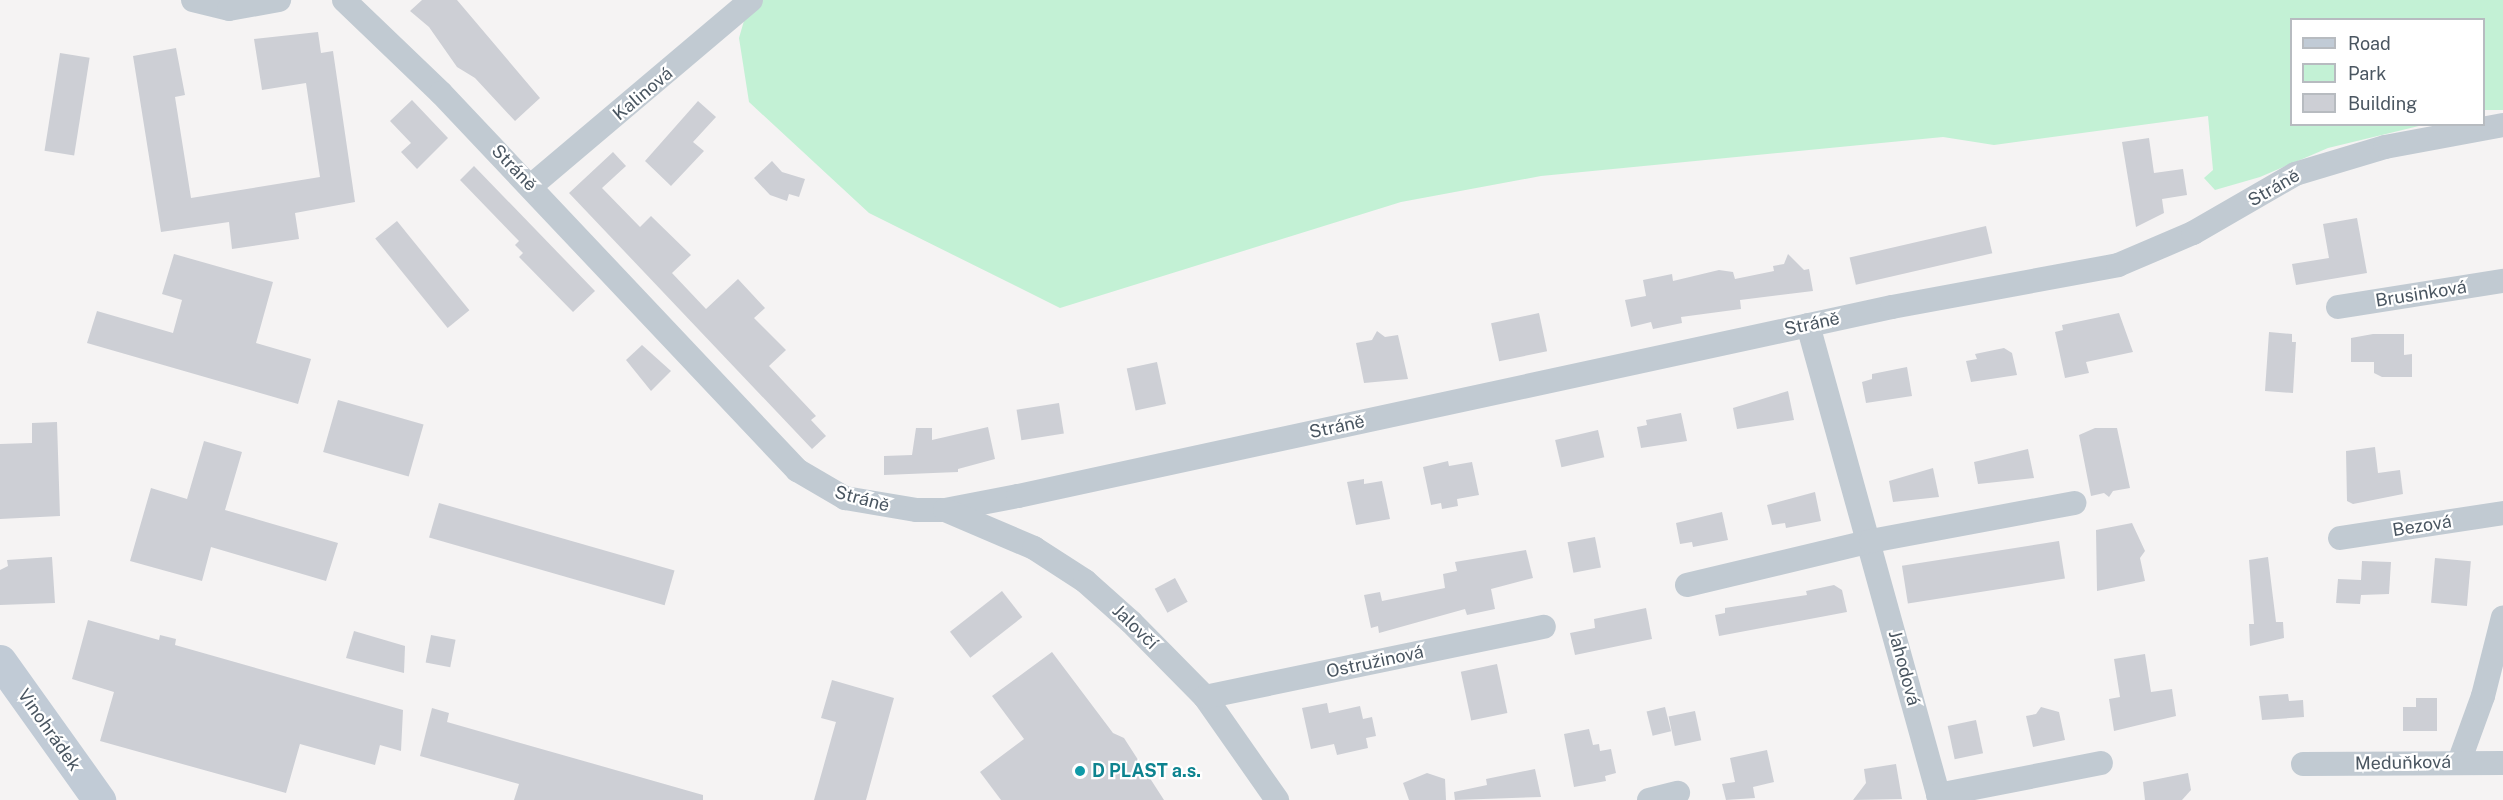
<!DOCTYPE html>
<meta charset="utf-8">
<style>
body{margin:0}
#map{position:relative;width:2503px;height:800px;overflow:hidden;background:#f5f3f3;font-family:"Public Sans",sans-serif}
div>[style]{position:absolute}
.green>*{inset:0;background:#c3f1d5}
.building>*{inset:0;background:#cdcfd5;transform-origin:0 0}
.street>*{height:24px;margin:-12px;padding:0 12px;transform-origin:12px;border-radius:12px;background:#c1cad2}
.secondary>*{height:33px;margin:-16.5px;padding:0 16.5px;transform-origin:16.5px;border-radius:16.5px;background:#c1cbd6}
.dots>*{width:16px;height:16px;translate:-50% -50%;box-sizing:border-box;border:3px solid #fff;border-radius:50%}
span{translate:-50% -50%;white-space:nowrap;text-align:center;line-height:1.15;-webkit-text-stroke:4.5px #fff;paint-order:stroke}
.street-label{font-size:18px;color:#4a5661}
.culture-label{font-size:18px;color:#0d838f;font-weight:700}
.left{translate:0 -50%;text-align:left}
.legend{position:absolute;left:2290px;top:18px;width:195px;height:108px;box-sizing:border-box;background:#fff;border:2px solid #b7bbc0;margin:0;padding:8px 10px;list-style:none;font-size:18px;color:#4a5661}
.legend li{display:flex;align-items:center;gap:12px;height:30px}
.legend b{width:30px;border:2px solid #b7bbc0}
</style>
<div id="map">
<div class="green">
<i style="clip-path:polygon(750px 0,2503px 0,2503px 110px,2484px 110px,2484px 20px,2292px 20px,2292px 124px,2423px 125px,2328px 148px,2260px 177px,2215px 190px,2204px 178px,2213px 170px,2208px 116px,1994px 145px,1943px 137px,1541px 176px,1401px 202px,1060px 308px,869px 213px,749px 102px,739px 38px)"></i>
</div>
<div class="building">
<i style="clip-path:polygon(422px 0,457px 0,540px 98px,515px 121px,475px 78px,457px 67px,429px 27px,410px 11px)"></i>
<i style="clip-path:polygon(318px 32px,321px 53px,333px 51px,355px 202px,295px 213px,299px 239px,232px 249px,229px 222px,161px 232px,133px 56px,176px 48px,185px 95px,175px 97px,191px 198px,320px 177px,306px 83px,262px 90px,254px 39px)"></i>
<i style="left:60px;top:53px;width:30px;height:99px;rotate:9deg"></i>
<i style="clip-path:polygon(412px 100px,448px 138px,417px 169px,401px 152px,411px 143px,390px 121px)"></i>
<i style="clip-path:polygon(698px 101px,716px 117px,693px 142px,704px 151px,671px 186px,645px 161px)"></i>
<i style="clip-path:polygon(2149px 138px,2154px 173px,2183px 169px,2187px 195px,2162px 199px,2164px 213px,2136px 227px,2122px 142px)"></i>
<i style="clip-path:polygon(613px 152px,626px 166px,602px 188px,640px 227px,651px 216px,691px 255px,672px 273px,706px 309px,738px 279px,765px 308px,754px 318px,786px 350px,769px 366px,816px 416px,811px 420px,826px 436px,812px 449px,569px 193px)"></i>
<i style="clip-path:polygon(772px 161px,782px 172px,805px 179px,799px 197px,789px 194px,787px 201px,770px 195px,754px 178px)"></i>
<i style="clip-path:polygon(474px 166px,595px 291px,573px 312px,519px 257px,523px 253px,515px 245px,519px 241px,460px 180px)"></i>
<i style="clip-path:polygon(2357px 218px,2367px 273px,2296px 285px,2292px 264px,2329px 258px,2323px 224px)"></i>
<i style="left:397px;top:221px;width:115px;height:28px;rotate:51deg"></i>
<i style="left:1986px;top:226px;width:28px;height:140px;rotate:77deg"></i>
<i style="clip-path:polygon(174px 254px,273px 282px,256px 343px,311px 359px,298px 404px,87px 343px,97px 311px,173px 333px,182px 300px,162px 294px)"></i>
<i style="clip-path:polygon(1788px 254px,1804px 270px,1809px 269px,1813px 291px,1740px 300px,1741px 309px,1681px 317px,1682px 323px,1653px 329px,1651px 322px,1631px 327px,1625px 300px,1646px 296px,1643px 280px,1672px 274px,1673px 281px,1719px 270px,1733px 272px,1735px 279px,1774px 271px,1773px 266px,1784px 264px)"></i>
<i style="left:1539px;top:313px;width:39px;height:49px;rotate:78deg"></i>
<i style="clip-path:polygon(2119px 313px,2133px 352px,2086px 362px,2089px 373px,2065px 378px,2055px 332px,2063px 330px,2062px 325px)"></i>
<i style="clip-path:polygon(1377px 331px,1385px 337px,1398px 335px,1408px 379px,1364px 383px,1356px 343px,1372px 340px)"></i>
<i style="clip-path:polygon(2269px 332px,2292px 334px,2292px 342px,2296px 342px,2293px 393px,2265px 391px)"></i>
<i style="clip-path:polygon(2373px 334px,2404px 334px,2404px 355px,2412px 354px,2412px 377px,2382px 377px,2374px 373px,2374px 362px,2351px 362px,2351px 338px)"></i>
<i style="clip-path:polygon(642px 345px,671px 371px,651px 391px,626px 360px)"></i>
<i style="clip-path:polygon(2004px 348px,2012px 353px,2017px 375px,1971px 382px,1966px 361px,1977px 359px,1975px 354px)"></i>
<i style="left:1157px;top:362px;width:43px;height:31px;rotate:78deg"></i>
<i style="clip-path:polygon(1907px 367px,1912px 396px,1866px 403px,1862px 382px,1872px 379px,1872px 374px)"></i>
<i style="clip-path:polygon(1788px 391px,1794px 420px,1737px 429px,1733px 408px)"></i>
<i style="left:338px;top:400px;width:89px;height:54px;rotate:16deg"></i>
<i style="left:1059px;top:403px;width:31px;height:43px;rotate:81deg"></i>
<i style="clip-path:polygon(1681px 413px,1687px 441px,1641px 448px,1637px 427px,1647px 425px,1646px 420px)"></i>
<i style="clip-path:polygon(57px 422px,60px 516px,0 519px,0 444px,32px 443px,32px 423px)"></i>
<i style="clip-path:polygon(988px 427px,995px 459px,958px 469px,958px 472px,884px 475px,884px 456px,912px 455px,916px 428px,932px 428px,932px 440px)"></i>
<i style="clip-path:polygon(2095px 428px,2117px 428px,2130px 488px,2113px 491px,2109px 497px,2104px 493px,2091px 496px,2079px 435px)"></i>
<i style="left:1598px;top:430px;width:28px;height:44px;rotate:77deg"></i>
<i style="clip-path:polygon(204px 441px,242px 452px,225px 510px,338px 543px,326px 581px,211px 547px,202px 581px,130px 561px,151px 488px,187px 499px)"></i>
<i style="clip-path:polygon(2375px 447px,2378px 473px,2400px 470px,2403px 494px,2353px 504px,2347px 501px,2346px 451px)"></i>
<i style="clip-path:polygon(2028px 449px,2034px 478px,1978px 484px,1974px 462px)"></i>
<i style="clip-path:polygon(1448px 461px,1449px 466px,1472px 462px,1479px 495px,1457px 499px,1458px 506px,1442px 509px,1441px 503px,1431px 505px,1423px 467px)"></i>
<i style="clip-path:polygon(1933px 468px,1939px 497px,1893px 502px,1889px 481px)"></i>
<i style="clip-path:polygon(1364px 479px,1364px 484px,1382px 481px,1390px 519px,1356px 525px,1347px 482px)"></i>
<i style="clip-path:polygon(1815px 492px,1821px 521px,1786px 528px,1785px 523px,1772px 525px,1767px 505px)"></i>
<i style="left:439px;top:503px;width:245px;height:36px;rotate:16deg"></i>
<i style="clip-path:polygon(1722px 512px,1728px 540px,1693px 547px,1692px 542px,1680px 544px,1676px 523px)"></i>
<i style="clip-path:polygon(2132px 523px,2145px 551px,2140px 558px,2145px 581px,2097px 591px,2096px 530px)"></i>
<i style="left:1595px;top:537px;width:31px;height:28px;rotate:79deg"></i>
<i style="left:2059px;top:541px;width:38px;height:159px;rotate:81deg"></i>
<i style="clip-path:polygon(1526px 550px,1533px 578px,1491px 589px,1495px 609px,1467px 615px,1465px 609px,1379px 633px,1378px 626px,1371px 628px,1364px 595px,1380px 592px,1382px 601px,1445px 588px,1443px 574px,1457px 571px,1455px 562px)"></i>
<i style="clip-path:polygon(52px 557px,55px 603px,0 605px,0 570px,8px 566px,7px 560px)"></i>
<i style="clip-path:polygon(2268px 557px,2276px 622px,2283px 622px,2284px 638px,2250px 646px,2249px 624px,2254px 624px,2249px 560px)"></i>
<i style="left:2435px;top:558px;width:36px;height:45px;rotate:5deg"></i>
<i style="clip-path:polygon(2362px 561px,2391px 562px,2389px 594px,2361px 595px,2360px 604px,2336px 603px,2338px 579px,2361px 580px)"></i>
<i style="left:1175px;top:578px;width:27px;height:23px;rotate:62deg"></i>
<i style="clip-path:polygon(1834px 585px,1842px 590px,1847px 612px,1719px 636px,1715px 615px,1725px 613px,1725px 608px,1807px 595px,1806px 591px)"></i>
<i style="left:1002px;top:591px;width:33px;height:66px;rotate:52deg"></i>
<i style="clip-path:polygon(1646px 608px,1652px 639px,1575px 655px,1570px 633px,1595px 628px,1594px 619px)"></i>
<i style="clip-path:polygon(88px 620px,159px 640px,160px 635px,176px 639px,175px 645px,403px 710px,401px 751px,380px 745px,375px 765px,300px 744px,286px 793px,100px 741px,114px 692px,72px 679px)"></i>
<i style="clip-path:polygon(354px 631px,405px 646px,404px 673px,346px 658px)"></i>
<i style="left:431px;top:635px;width:25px;height:28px;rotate:11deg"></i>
<i style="clip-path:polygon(1052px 652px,1113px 733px,1124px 738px,1164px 800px,1001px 800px,980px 772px,1024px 739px,992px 696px)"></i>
<i style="clip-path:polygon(2145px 654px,2151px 692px,2172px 689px,2176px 716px,2114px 731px,2109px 699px,2120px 697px,2114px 659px)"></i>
<i style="left:1497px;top:664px;width:50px;height:37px;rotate:78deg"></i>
<i style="clip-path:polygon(832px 680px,894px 698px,866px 800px,814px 800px,836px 722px,821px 718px)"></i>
<i style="clip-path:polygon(2288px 694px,2289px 701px,2303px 700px,2304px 717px,2262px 720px,2259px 696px)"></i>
<i style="clip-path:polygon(2416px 698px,2437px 698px,2437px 731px,2403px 731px,2403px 707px,2416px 707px)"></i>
<i style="clip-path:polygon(1327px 703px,1329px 713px,1360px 706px,1363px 719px,1372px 717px,1376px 736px,1366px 738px,1368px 748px,1337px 755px,1334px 744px,1311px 749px,1302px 708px)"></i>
<i style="left:1665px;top:707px;width:25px;height:19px;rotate:76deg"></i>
<i style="clip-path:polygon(2041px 707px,2059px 712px,2065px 740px,2033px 747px,2026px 716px,2036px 714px)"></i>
<i style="clip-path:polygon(432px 708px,449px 713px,447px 722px,703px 795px,703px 800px,514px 800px,519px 784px,420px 756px)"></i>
<i style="left:1695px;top:711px;width:30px;height:27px;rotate:78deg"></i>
<i style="left:1976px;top:720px;width:34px;height:29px;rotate:78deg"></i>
<i style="clip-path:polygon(1589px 729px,1593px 745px,1599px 744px,1600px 751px,1611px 749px,1616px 773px,1605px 776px,1606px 781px,1574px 787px,1564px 734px)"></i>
<i style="clip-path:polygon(1767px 750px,1774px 782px,1753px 787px,1755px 798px,1726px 800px,1722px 784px,1735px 782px,1730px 758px)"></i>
<i style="clip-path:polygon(1896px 764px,1902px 799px,1853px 800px,1866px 783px,1864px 769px)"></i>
<i style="clip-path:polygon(1535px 769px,1541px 797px,1455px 800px,1454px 792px,1487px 785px,1486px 779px)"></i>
<i style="clip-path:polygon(1427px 773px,1445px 779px,1446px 800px,1409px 800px,1403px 783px)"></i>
<i style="clip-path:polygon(2188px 773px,2191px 790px,2182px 800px,2145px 800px,2143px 782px)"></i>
</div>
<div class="street">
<i style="left:193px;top:0;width:37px;rotate:14deg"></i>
<i style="left:229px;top:9px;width:51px;rotate:-10.2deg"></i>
<i style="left:344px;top:0;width:134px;rotate:43.8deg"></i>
<i style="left:441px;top:93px;width:519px;rotate:46.64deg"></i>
<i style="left:797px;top:470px;width:56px;rotate:30.3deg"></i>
<i style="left:845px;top:498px;width:73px;rotate:9.5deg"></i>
<i style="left:917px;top:510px;width:28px"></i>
<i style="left:945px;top:510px;width:74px;rotate:-10.9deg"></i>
<i style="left:1018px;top:496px;width:894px;rotate:-12.2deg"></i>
<i style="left:1892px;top:307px;width:230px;rotate:-10.5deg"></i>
<i style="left:2118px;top:265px;width:82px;rotate:-23.1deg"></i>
<i style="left:2193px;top:233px;width:118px;rotate:-30deg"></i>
<i style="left:2295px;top:174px;width:94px;rotate:-16.7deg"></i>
<i style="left:2385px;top:147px;width:120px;rotate:-10.6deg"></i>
<i style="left:531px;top:186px;width:288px;rotate:-40.2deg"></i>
<i style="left:2338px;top:307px;width:167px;rotate:-9deg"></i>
<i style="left:1808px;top:325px;width:488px;rotate:74.5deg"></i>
<i style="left:1938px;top:795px;width:166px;rotate:-11.1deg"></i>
<i style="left:945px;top:510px;width:97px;rotate:23.1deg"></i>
<i style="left:1034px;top:548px;width:61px;rotate:32.9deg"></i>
<i style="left:1085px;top:581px;width:62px;rotate:41.7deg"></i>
<i style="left:1131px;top:622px;width:105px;rotate:45.4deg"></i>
<i style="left:1205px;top:697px;width:126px;rotate:55deg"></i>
<i style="left:2340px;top:538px;width:165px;rotate:-8.7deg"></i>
<i style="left:1687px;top:585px;width:189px;rotate:-13.4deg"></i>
<i style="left:1871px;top:541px;width:207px;rotate:-10.6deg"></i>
<i style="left:1205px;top:697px;width:346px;rotate:-11.7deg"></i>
<i style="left:2459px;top:762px;width:70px;rotate:-70deg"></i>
<i style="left:2483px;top:696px;width:81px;rotate:-75.8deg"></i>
<i style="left:2303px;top:764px;width:200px;rotate:-0.3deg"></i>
<i style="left:1649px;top:800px;width:30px;rotate:-14deg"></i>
</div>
<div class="secondary">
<i style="left:0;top:661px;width:171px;rotate:54.5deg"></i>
</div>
<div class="dots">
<i style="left:1080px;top:771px;background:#0f9aa8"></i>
</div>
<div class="street-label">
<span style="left:643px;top:94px;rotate:-40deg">Kalinová</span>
<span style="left:514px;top:168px;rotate:46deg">Stráně</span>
<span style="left:2274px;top:188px;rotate:-30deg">Stráně</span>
<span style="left:2421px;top:294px;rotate:-9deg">Brusinková</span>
<span style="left:1812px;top:324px;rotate:-12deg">Stráně</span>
<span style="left:1337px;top:427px;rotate:-12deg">Stráně</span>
<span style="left:862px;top:499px;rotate:15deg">Stráně</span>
<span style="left:2422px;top:526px;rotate:-9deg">Bezová</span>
<span style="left:1135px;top:627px;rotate:44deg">Jalovčí</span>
<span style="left:1375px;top:662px;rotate:-12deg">Ostružinová</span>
<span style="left:1904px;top:668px;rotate:75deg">Jahodová</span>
<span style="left:49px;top:730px;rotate:55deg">Vinohrádek</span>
<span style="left:2403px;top:763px;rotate:-1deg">Meduňková</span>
</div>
<div class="culture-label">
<span class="left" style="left:1092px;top:771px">D PLAST a.s.</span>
</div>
<ul class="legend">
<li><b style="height:8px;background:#c1cbd6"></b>Road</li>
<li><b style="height:16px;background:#c3f1d5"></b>Park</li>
<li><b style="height:16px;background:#cdcfd5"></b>Building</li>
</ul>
</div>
